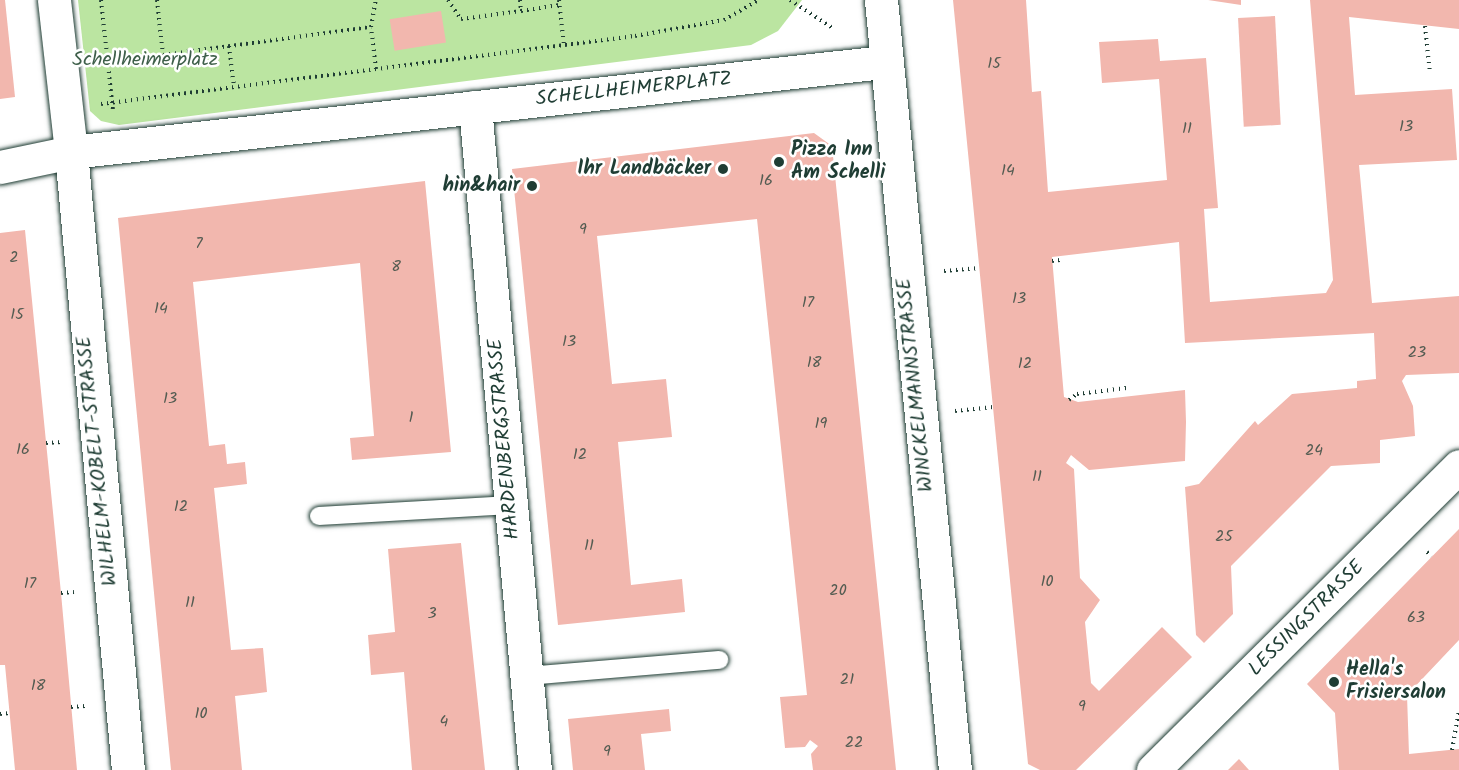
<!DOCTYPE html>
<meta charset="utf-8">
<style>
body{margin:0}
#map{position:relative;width:1459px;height:770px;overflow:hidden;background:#fff;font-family:Kalam,sans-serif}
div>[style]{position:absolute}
.green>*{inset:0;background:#bbe5a1}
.building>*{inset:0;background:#f2b7ae;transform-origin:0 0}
.path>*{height:4px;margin-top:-2px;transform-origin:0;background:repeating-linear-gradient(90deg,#1f3d34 0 1.5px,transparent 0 6px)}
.roads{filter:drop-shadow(0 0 2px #1f3d34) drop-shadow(0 0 2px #1f3d34)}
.service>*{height:18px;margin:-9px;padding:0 9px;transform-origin:9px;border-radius:9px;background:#fff}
.minor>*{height:33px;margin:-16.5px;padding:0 16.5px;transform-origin:16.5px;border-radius:16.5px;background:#fff}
.dots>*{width:16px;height:16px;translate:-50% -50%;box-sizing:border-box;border:3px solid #fff;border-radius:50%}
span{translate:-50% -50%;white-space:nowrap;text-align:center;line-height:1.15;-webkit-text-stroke:5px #fff;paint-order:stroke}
.number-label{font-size:16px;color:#545c52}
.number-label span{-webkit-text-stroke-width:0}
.park-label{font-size:20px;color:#3e5f4a}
.street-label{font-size:20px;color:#1f3d34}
.poi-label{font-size:20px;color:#1f3d34;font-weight:700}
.left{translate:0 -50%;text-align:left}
.right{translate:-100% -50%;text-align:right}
</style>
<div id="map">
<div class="green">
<i style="clip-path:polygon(78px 0,802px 0,778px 31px,751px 45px,119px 125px,101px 121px,90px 111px)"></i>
</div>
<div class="building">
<i style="clip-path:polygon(0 0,5px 0,15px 97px,0 99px)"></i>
<i style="clip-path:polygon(953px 0,1026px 0,1032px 92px,1041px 91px,1048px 192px,1167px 180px,1159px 79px,1102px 83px,1099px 42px,1158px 39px,1160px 61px,1206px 58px,1218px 208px,1204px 209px,1210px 302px,1326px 293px,1333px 280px,1310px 0,1459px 0,1459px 29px,1349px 17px,1355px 95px,1452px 89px,1457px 160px,1359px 165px,1372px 303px,1459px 296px,1459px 373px,1406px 375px,1402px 381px,1413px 406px,1415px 436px,1380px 440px,1380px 463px,1331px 466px,1231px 566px,1233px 614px,1204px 643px,1196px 635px,1185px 487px,1199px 484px,1255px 421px,1258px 425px,1292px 394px,1357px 388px,1357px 381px,1376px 379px,1374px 333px,1185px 343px,1179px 242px,1052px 257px,1064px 397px,1078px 402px,1185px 390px,1186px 422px,1185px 461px,1089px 470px,1071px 455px,1066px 463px,1074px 469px,1080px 578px,1100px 600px,1085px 622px,1091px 683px,1099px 691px,1162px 627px,1192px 657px,1076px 770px,1040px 770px,1028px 764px)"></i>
<i style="clip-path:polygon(1208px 0,1241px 0,1241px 5px)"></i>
<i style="left:441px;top:11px;width:32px;height:52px;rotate:81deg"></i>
<i style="left:1275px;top:16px;width:109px;height:37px;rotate:87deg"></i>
<i style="clip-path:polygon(814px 133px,832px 146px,896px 770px,813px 770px,811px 754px,818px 746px,810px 740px,805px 747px,785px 748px,780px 697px,807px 695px,757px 219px,597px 236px,612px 384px,666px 379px,672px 437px,618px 442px,631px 585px,682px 579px,685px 612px,558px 625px,512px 169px)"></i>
<i style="clip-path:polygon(425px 181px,451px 452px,352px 460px,350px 438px,374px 436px,360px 263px,193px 282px,209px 446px,225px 444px,227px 464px,245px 462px,247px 484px,214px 488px,231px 650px,263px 648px,267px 692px,235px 696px,242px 770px,171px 770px,118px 218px)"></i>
<i style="clip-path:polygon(25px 230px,61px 593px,77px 770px,15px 770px,5px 665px,0 665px,0 233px)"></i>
<i style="clip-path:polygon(1459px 529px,1459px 640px,1407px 695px,1409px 754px,1459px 749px,1459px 770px,1339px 770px,1335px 713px,1307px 684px)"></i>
<i style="clip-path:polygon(461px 543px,485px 770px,412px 770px,404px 672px,371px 675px,368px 635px,395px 632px,388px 549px)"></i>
<i style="clip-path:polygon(669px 709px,671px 731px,641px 734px,645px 770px,573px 770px,568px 719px)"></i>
<i style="clip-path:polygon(1239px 759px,1249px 770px,1228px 770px)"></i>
</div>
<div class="path">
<i style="left:101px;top:0;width:111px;rotate:83.8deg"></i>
<i style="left:157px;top:0;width:55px;rotate:83.8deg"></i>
<i style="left:163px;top:55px;width:210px;rotate:-7.7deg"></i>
<i style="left:448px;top:0;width:23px;rotate:56deg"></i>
<i style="left:461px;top:19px;width:61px;rotate:-7.6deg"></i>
<i style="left:520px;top:0;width:11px;rotate:85deg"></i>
<i style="left:521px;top:11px;width:39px;rotate:-9deg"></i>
<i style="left:559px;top:0;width:45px;rotate:83.7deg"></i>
<i style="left:790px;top:0;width:53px;rotate:33.4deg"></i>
<i style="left:1425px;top:26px;width:47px;rotate:83.9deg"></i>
<i style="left:229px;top:46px;width:41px;rotate:83deg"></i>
<i style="left:376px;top:69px;width:42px;rotate:-96.8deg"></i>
<i style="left:371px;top:27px;width:27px;rotate:-80deg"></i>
<i style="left:101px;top:104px;width:538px;rotate:-7.26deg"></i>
<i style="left:635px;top:36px;width:90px;rotate:-10.2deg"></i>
<i style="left:724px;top:20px;width:39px;rotate:-30deg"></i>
<i style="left:1052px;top:261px;width:8px;rotate:-7deg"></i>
<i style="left:944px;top:271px;width:35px;rotate:-5deg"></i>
<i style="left:1069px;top:400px;width:10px;rotate:-37deg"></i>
<i style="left:1077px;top:394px;width:50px;rotate:-6.8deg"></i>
<i style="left:955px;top:411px;width:38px;rotate:-6deg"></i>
<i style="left:46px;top:443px;width:16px;rotate:-4deg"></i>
<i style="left:1427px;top:552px;width:6px;rotate:39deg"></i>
<i style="left:61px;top:593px;width:13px;rotate:-4deg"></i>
<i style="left:71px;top:707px;width:14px;rotate:-4deg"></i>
<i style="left:0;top:714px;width:10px;rotate:-6deg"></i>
<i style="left:1452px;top:750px;width:41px;rotate:-80.1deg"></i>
</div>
<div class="roads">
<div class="service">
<i style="left:319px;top:516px;width:192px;rotate:-3.3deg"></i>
<i style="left:527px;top:676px;width:193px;rotate:-4.8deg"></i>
</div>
<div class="minor">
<i style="left:54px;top:0;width:153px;rotate:83.6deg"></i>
<i style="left:71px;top:152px;width:818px;rotate:-6.32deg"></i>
<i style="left:881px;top:0;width:774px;rotate:84.51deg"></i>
<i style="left:475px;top:107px;width:666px;rotate:84.83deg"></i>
<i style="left:0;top:167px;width:73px;rotate:-11.9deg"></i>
<i style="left:71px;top:152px;width:621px;rotate:84.73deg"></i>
<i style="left:1153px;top:770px;width:431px;rotate:-44.8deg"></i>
</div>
</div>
<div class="dots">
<i style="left:779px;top:162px;background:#1f3d34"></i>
<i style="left:723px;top:169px;background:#1f3d34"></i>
<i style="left:532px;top:186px;background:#1f3d34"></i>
<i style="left:1334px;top:682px;background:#1f3d34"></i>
</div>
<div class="number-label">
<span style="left:994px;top:64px">15</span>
<span style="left:1406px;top:127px">13</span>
<span style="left:1187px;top:129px">11</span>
<span style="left:1008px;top:171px">14</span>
<span style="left:766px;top:181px">16</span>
<span style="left:583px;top:230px">9</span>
<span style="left:199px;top:244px">7</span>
<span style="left:14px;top:258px">2</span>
<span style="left:396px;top:267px">8</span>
<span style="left:1019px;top:299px">13</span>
<span style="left:808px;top:303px">17</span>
<span style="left:161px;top:309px">14</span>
<span style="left:17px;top:315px">15</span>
<span style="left:569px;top:342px">13</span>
<span style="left:1417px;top:353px">23</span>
<span style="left:814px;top:363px">18</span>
<span style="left:1025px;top:364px">12</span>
<span style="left:170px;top:399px">13</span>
<span style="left:411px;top:418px">1</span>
<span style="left:821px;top:424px">19</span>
<span style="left:23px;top:450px">16</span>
<span style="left:1314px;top:451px">24</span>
<span style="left:580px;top:455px">12</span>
<span style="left:1037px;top:477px">11</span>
<span style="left:181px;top:507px">12</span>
<span style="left:1224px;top:537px">25</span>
<span style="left:589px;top:546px">11</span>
<span style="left:1047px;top:582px">10</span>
<span style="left:30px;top:584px">17</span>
<span style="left:838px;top:591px">20</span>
<span style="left:190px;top:603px">11</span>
<span style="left:432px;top:614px">3</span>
<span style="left:1416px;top:618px">63</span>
<span style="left:847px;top:680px">21</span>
<span style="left:38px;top:686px">18</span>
<span style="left:1082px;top:707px">9</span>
<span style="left:201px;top:714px">10</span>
<span style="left:444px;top:722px">4</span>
<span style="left:854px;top:743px">22</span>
<span style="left:607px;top:752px">9</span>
</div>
<div class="park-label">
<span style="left:145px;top:60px">Schellheimerplatz</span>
</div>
<div class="street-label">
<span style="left:634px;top:90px;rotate:-6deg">SCHELLHEIMERPLATZ</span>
<span style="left:916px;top:385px;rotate:-96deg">WINCKELMANNSTRASSE</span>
<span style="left:505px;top:439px;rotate:-95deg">HARDENBERGSTRASSE</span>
<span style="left:98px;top:461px;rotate:-96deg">WILHELM-KOBELT-STRASSE</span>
<span style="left:1307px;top:619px;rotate:-45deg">LESSINGSTRASSE</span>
</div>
<div class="poi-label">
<span class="left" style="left:791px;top:162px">Pizza Inn<br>Am Schelli</span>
<span class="right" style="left:711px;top:169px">Ihr Landbäcker</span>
<span class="right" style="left:520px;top:186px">hin&amp;hair</span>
<span class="left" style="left:1346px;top:682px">Hella's<br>Frisiersalon</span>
</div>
</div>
